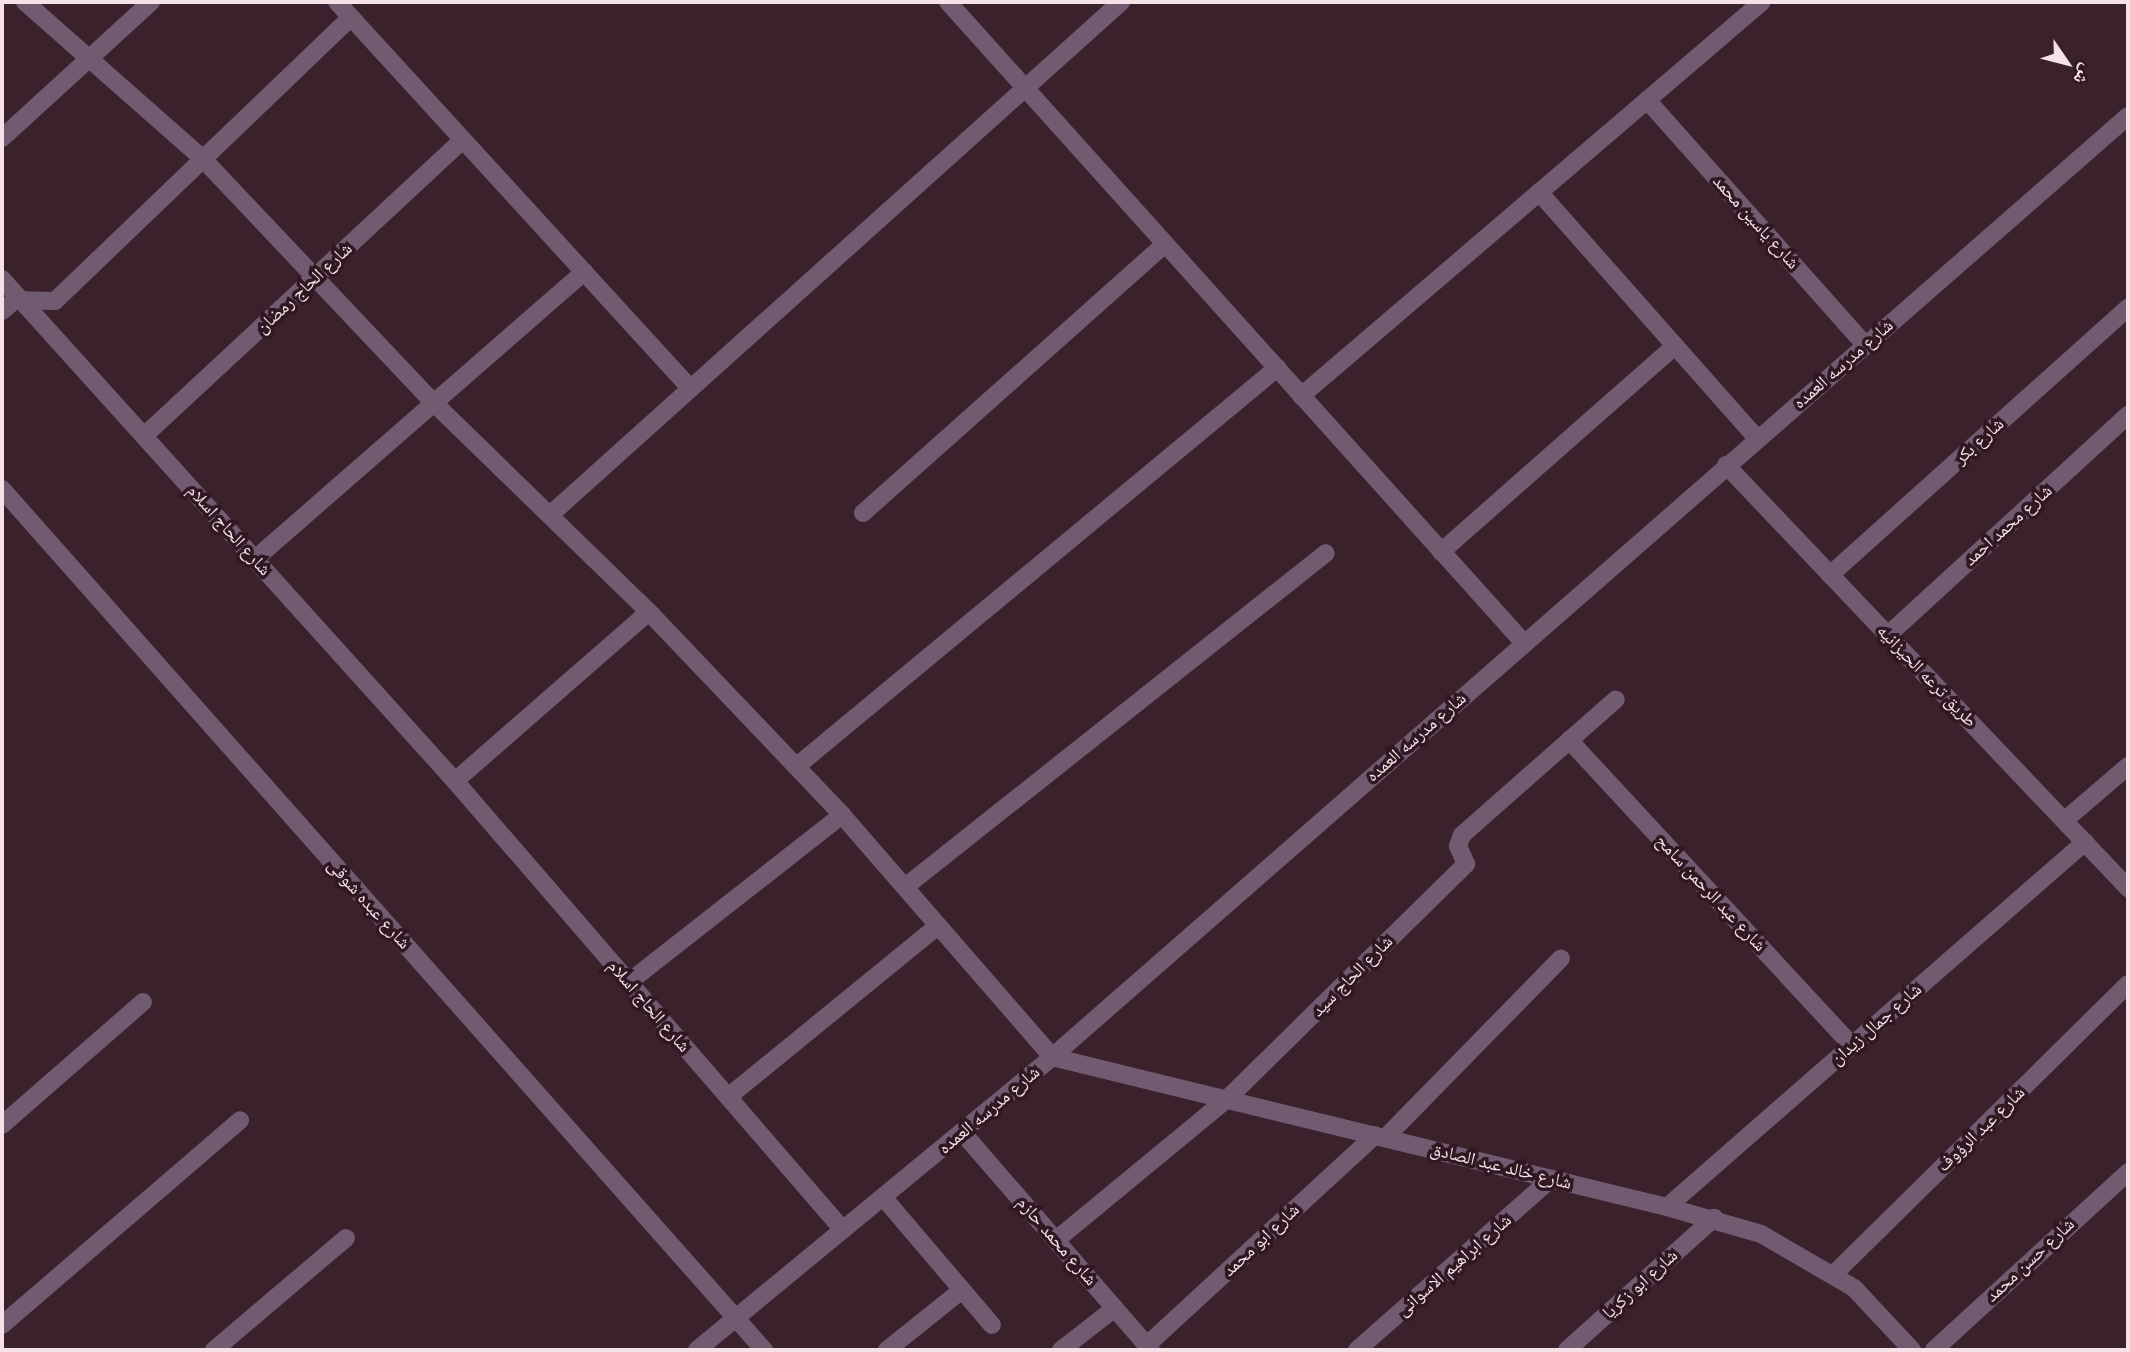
<!DOCTYPE html>
<meta charset="utf-8">
<style>
body{margin:0}
#map{position:relative;width:2130px;height:1352px;overflow:hidden;background:#3b212b;font-family:Raleway,"Noto Naskh Arabic",sans-serif}
div>[style]{position:absolute}
.street>*{height:18px;margin:-9px;padding:0 9px;transform-origin:9px;border-radius:9px;background:#705b71}
span{translate:-50% -50%;white-space:nowrap;text-align:center;line-height:1.15;-webkit-text-stroke:7px #301721;paint-order:stroke}
.street-label{font-size:18px;color:#f4e2e8}
.frame{position:absolute;inset:0;border:4px solid #f4e2e8;pointer-events:none}
.north{position:absolute;left:2032px;top:28px;width:70px;height:70px;-webkit-text-stroke:5px #301721;paint-order:stroke;rotate:125deg;font-size:19px;font-weight:700;line-height:28px;text-align:center;color:#f4e2e8}
.north::after{content:'';display:block;margin:auto;width:24px;height:32px;background:#f4e2e8;clip-path:polygon(50% 0,100% 100%,50% 72%,0 100%)}
</style>
<div id="map">
<div class="street">
<i style="left:25px;top:2px;width:239px;rotate:41.4deg"></i>
<i style="left:204px;top:160px;width:335px;rotate:46.6deg"></i>
<i style="left:434px;top:403px;width:300px;rotate:44.2deg"></i>
<i style="left:649px;top:612px;width:280px;rotate:46.4deg"></i>
<i style="left:842px;top:815px;width:320px;rotate:49deg"></i>
<i style="left:1052px;top:1057px;width:633px;rotate:13.71deg"></i>
<i style="left:1667px;top:1207px;width:98px;rotate:16deg"></i>
<i style="left:1761px;top:1234px;width:108px;rotate:30.1deg"></i>
<i style="left:1854px;top:1288px;width:85px;rotate:46.9deg"></i>
<i style="left:337px;top:2px;width:524px;rotate:47.55deg"></i>
<i style="left:948px;top:2px;width:862px;rotate:48.06deg"></i>
<i style="left:1647px;top:100px;width:328px;rotate:48.3deg"></i>
<i style="left:2px;top:138px;width:202px;rotate:-42.4deg"></i>
<i style="left:1539px;top:192px;width:329px;rotate:48.5deg"></i>
<i style="left:2px;top:279px;width:676px;rotate:47.94deg"></i>
<i style="left:455px;top:781px;width:593px;rotate:49.17deg"></i>
<i style="left:2px;top:311px;width:17px;rotate:-40deg"></i>
<i style="left:15px;top:300px;width:40px;rotate:1.4deg"></i>
<i style="left:55px;top:301px;width:410px;rotate:-43.8deg"></i>
<i style="left:1301px;top:396px;width:606px;rotate:-40.52deg"></i>
<i style="left:144px;top:436px;width:435px;rotate:-42.9deg"></i>
<i style="left:1726px;top:465px;width:584px;rotate:46.46deg"></i>
<i style="left:2px;top:489px;width:1150px;rotate:48.49deg"></i>
<i style="left:863px;top:513px;width:404px;rotate:-41.7deg"></i>
<i style="left:550px;top:515px;width:768px;rotate:-41.94deg"></i>
<i style="left:1441px;top:552px;width:312px;rotate:-41.4deg"></i>
<i style="left:255px;top:559px;width:437px;rotate:-41.1deg"></i>
<i style="left:1830px;top:575px;width:400px;rotate:-41.9deg"></i>
<i style="left:1888px;top:635px;width:326px;rotate:-42.5deg"></i>
<i style="left:1569px;top:740px;width:417px;rotate:47.2deg"></i>
<i style="left:797px;top:766px;width:624px;rotate:-39.66deg"></i>
<i style="left:455px;top:781px;width:257px;rotate:-41.1deg"></i>
<i style="left:2065px;top:820px;width:83px;rotate:-40.6deg"></i>
<i style="left:905px;top:887px;width:537px;rotate:-38.43deg"></i>
<i style="left:629px;top:982px;width:271px;rotate:-38.1deg"></i>
<i style="left:728px;top:1097px;width:271px;rotate:-39.2deg"></i>
<i style="left:2px;top:1125px;width:187px;rotate:-41.1deg"></i>
<i style="left:962px;top:1132px;width:289px;rotate:49.1deg"></i>
<i style="left:1386px;top:1137px;width:250px;rotate:-45.6deg"></i>
<i style="left:883px;top:1197px;width:168px;rotate:49.6deg"></i>
<i style="left:1667px;top:1207px;width:555px;rotate:-41.13deg"></i>
<i style="left:1056px;top:1240px;width:220px;rotate:-39.5deg"></i>
<i style="left:1226px;top:1100px;width:337px;rotate:-44.5deg"></i>
<i style="left:1466px;top:864px;width:20px;rotate:-114deg"></i>
<i style="left:1458px;top:846px;width:12px;rotate:-70deg"></i>
<i style="left:1462px;top:835px;width:205px;rotate:-41.4deg"></i>
<i style="left:1834px;top:1274px;width:413px;rotate:-44.6deg"></i>
<i style="left:2px;top:1325px;width:314px;rotate:-40.7deg"></i>
<i style="left:1147px;top:1345px;width:310px;rotate:-42.6deg"></i>
<i style="left:214px;top:1350px;width:173px;rotate:-40.3deg"></i>
<i style="left:697px;top:1350px;width:460px;rotate:-39.5deg"></i>
<i style="left:1052px;top:1057px;width:1429px;rotate:-41.17deg"></i>
<i style="left:887px;top:1350px;width:96px;rotate:-38.7deg"></i>
<i style="left:1061px;top:1350px;width:68px;rotate:-37.9deg"></i>
<i style="left:1357px;top:1350px;width:259px;rotate:-41.4deg"></i>
<i style="left:1567px;top:1350px;width:198px;rotate:-41.9deg"></i>
<i style="left:1934px;top:1350px;width:263px;rotate:-42.5deg"></i>
</div>
<div class="street-label">
<span style="left:1756px;top:222px;rotate:48deg">شارع ياسين محمد</span>
<span style="left:304px;top:288px;rotate:-43deg">شارع الحاج رمضان</span>
<span style="left:1843px;top:364px;rotate:-41deg">شارع مدرسه العمده</span>
<span style="left:1979px;top:441px;rotate:-42deg">شارع بكر</span>
<span style="left:2008px;top:525px;rotate:-42deg">شارع محمد احمد</span>
<span style="left:229px;top:530px;rotate:48deg">شارع الحاج اسلام</span>
<span style="left:1927px;top:676px;rotate:46deg">طريق ترعه الحيزانيه</span>
<span style="left:1416px;top:737px;rotate:-41deg">شارع مدرسه العمده</span>
<span style="left:1711px;top:893px;rotate:47deg">شارع عبد الرحمن سامح</span>
<span style="left:369px;top:904px;rotate:48deg">شارع عبده شوقى</span>
<span style="left:1352px;top:976px;rotate:-45deg">شارع الحاج سيد</span>
<span style="left:649px;top:1006px;rotate:49deg">شارع الحاج اسلام</span>
<span style="left:1876px;top:1024px;rotate:-41deg">شارع جمال زيدان</span>
<span style="left:989px;top:1110px;rotate:-40deg">شارع مدرسه العمده</span>
<span style="left:1981px;top:1129px;rotate:-44deg">شارع عبد الرؤوف</span>
<span style="left:1501px;top:1166px;rotate:14deg">شارع خالد عبد الصادق</span>
<span style="left:1261px;top:1240px;rotate:-43deg">شارع ابو محمد</span>
<span style="left:1057px;top:1241px;rotate:49deg">شارع محمد حازم</span>
<span style="left:2030px;top:1260px;rotate:-43deg">شارع حسن محمد</span>
<span style="left:1454px;top:1265px;rotate:-41deg">شارع ابراهيم الاسوانى</span>
<span style="left:1640px;top:1284px;rotate:-42deg">شارع ابو زكريا</span>
</div>
<div class="frame"></div>
<div class="north">ش</div>
</div>
